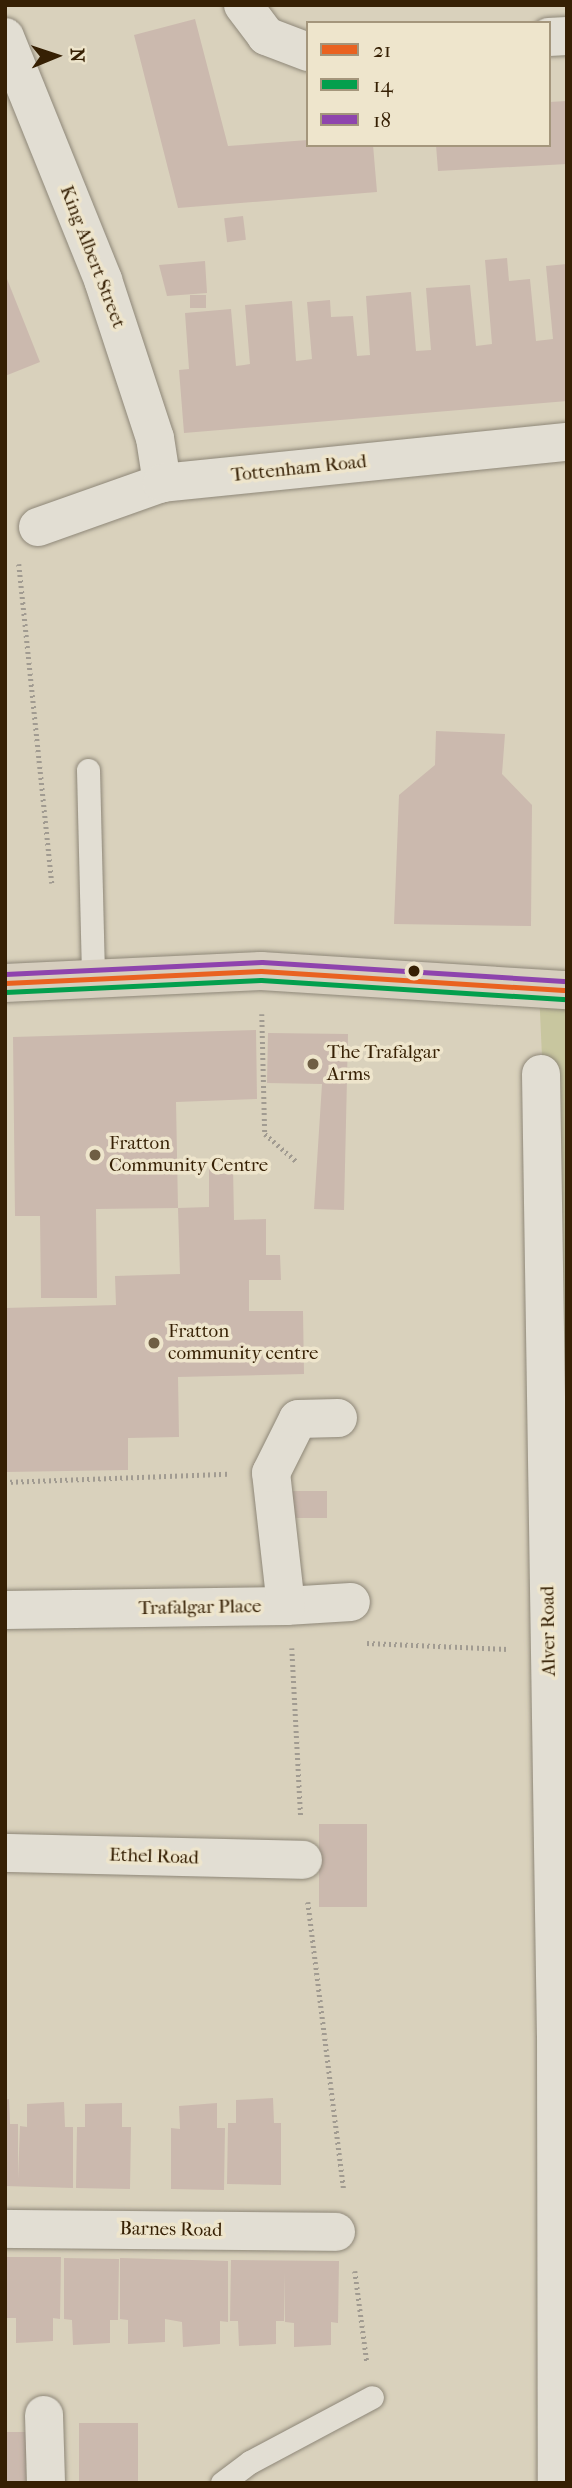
<!DOCTYPE html>
<style>
body{margin:0}
#map{position:relative;width:572px;height:2488px;overflow:hidden;background:#d9d1bc;font-family:"IM FELL French Canon",serif}
div>[style]{position:absolute}
.green>*{inset:0;background:#c8c69f}
.building>*{inset:0;background:#cbb9ae;transform-origin:0 0}
.path>*{height:4.5px;margin-top:-2.25px;transform-origin:0;background:repeating-linear-gradient(90deg,#a19b91 0 2px,transparent 0 5.5px)}
.roads{filter:drop-shadow(0 0 2px #8e8778) drop-shadow(0 0 2px #8e8778)}
.service>*{height:23px;margin:-11.5px;padding:0 11.5px;transform-origin:11.5px;border-radius:11.5px;background:#e2ded3}
.minor>*{height:38px;margin:-19px;padding:0 19px;transform-origin:19px;border-radius:19px;background:#e2ded3}
.primary>*{height:38px;margin:-19px;padding:0 19px;transform-origin:19px;border-radius:19px;background:#d6cebe}
.bus-1>*{height:5px;margin:-2.5px;padding:0 2.5px;transform-origin:2.5px;border-radius:2.5px;background:#e96220}
.bus-2>*{height:5px;margin:-2.5px;padding:0 2.5px;transform-origin:2.5px;border-radius:2.5px;background:#039f4d}
.bus-3>*{height:5px;margin:-2.5px;padding:0 2.5px;transform-origin:2.5px;border-radius:2.5px;background:#8e44ad}
.dots>*{width:19px;height:19px;translate:-50% -50%;box-sizing:border-box;border:4px solid #eee5cc;border-radius:50%}
span{translate:-50% -50%;white-space:nowrap;text-align:center;line-height:1.15;-webkit-text-stroke:7px #eee5cc;paint-order:stroke}
.street-label{font-size:19px;color:#362004}
.poi-label{font-size:19px;color:#362004}
.left{translate:0 -50%;text-align:left}
.frame{position:absolute;inset:0;border:7px solid #362004;pointer-events:none}
.legend{position:absolute;left:306px;top:21px;width:245px;height:126px;box-sizing:border-box;background:#eee5cc;border:2px solid #a4967c;margin:0;padding:9px 12px;list-style:none;font-size:21px;color:#362004}
.legend li{display:flex;align-items:center;gap:14px;height:35px}
.legend b{width:35px;border:2px solid #a4967c}
.north{position:absolute;left:21px;top:21px;width:70px;height:70px;-webkit-text-stroke:5px #eee5cc;paint-order:stroke;rotate:88deg;font-size:19px;font-weight:700;line-height:28px;text-align:center;color:#362004}
.north::after{content:'';display:block;margin:auto;width:24px;height:32px;background:#362004;clip-path:polygon(50% 0,100% 100%,50% 72%,0 100%)}
</style>
<div id="map">
<div class="green">
<i style="clip-path:polygon(539px 989px,567px 992px,567px 1627px)"></i>
</div>
<div class="building">
<i style="clip-path:polygon(195px 19px,228px 146px,308px 140px,308px 145px,373px 145px,377px 192px,178px 208px,134px 35px)"></i>
<i style="clip-path:polygon(567px 101px,567px 164px,438px 171px,436px 145px,549px 145px,549px 102px)"></i>
<i style="left:243px;top:216px;width:24px;height:19px;rotate:83deg"></i>
<i style="clip-path:polygon(507px 258px,509px 281px,530px 279px,536px 341px,553px 339px,546px 266px,567px 264px,567px 401px,184px 433px,179px 370px,189px 369px,185px 313px,231px 309px,236px 366px,244px 365px,250px 364px,245px 305px,292px 301px,296px 361px,305px 360px,312px 359px,307px 302px,330px 300px,331px 317px,353px 316px,357px 356px,370px 355px,366px 296px,411px 292px,416px 351px,431px 350px,426px 288px,470px 285px,476px 346px,492px 344px,485px 260px)"></i>
<i style="clip-path:polygon(205px 261px,207px 293px,167px 296px,159px 265px)"></i>
<i style="clip-path:polygon(5px 274px,40px 362px,5px 376px)"></i>
<i style="left:206px;top:295px;width:13px;height:16px;rotate:90deg"></i>
<i style="clip-path:polygon(436px 731px,505px 734px,502px 774px,532px 805px,531px 926px,394px 924px,399px 795px,435px 765px)"></i>
<i style="clip-path:polygon(256px 1030px,257px 1099px,176px 1102px,178px 1208px,96px 1209px,97px 1298px,41px 1298px,40px 1216px,15px 1216px,13px 1037px)"></i>
<i style="clip-path:polygon(268px 1033px,348px 1034px,344px 1210px,314px 1209px,322px 1084px,267px 1083px)"></i>
<i style="clip-path:polygon(209px 1167px,233px 1167px,234px 1220px,266px 1219px,266px 1255px,280px 1255px,281px 1280px,249px 1280px,249px 1311px,303px 1311px,304px 1374px,178px 1377px,179px 1437px,128px 1438px,128px 1470px,5px 1472px,5px 1308px,116px 1305px,115px 1276px,180px 1274px,178px 1208px,209px 1207px)"></i>
<i style="left:292px;top:1491px;width:35px;height:27px"></i>
<i style="left:319px;top:1824px;width:48px;height:83px"></i>
<i style="clip-path:polygon(273px 2098px,274px 2123px,281px 2123px,281px 2185px,227px 2184px,228px 2123px,236px 2123px,236px 2100px)"></i>
<i style="clip-path:polygon(9px 2099px,10px 2124px,18px 2124px,18px 2179px,20px 2126px,27px 2127px,27px 2104px,64px 2102px,65px 2127px,73px 2127px,73px 2188px,5px 2186px,5px 2100px)"></i>
<i style="clip-path:polygon(122px 2103px,122px 2127px,131px 2127px,130px 2189px,76px 2188px,77px 2127px,85px 2127px,85px 2104px)"></i>
<i style="clip-path:polygon(217px 2103px,217px 2128px,225px 2128px,224px 2190px,171px 2189px,171px 2128px,180px 2129px,179px 2106px)"></i>
<i style="clip-path:polygon(7px 2257px,61px 2257px,60px 2319px,53px 2318px,53px 2341px,16px 2343px,16px 2318px,7px 2318px)"></i>
<i style="clip-path:polygon(64px 2258px,119px 2259px,118px 2320px,110px 2320px,110px 2343px,73px 2345px,72px 2320px,64px 2319px)"></i>
<i style="clip-path:polygon(120px 2258px,228px 2261px,228px 2322px,220px 2321px,220px 2344px,183px 2347px,182px 2322px,165px 2319px,165px 2342px,128px 2344px,128px 2320px,120px 2319px)"></i>
<i style="clip-path:polygon(231px 2260px,339px 2261px,338px 2323px,331px 2322px,331px 2345px,294px 2347px,294px 2323px,285px 2322px,284px 2272px,284px 2321px,276px 2321px,276px 2344px,239px 2346px,238px 2321px,230px 2321px)"></i>
<i style="left:79px;top:2423px;width:59px;height:60px"></i>
<i style="left:5px;top:2432px;width:21px;height:51px"></i>
</div>
<div class="path">
<i style="left:19px;top:564px;width:321px;rotate:84.1deg"></i>
<i style="left:262px;top:1014px;width:120px;rotate:88.6deg"></i>
<i style="left:265px;top:1134px;width:41px;rotate:41.1deg"></i>
<i style="left:5px;top:1482px;width:223px;rotate:-2.1deg"></i>
<i style="left:367px;top:1643px;width:141px;rotate:2.4deg"></i>
<i style="left:292px;top:1648px;width:169px;rotate:87deg"></i>
<i style="left:308px;top:1902px;width:289px;rotate:82.9deg"></i>
<i style="left:355px;top:2271px;width:92px;rotate:82.5deg"></i>
</div>
<div class="roads">
<div class="service">
<i style="left:88px;top:770px;width:209px;rotate:88.6deg"></i>
<i style="left:222px;top:2483px;width:35px;rotate:-37deg"></i>
<i style="left:250px;top:2462px;width:138px;rotate:-28deg"></i>
</div>
<div class="minor">
<i style="left:243px;top:5px;width:39px;rotate:53deg"></i>
<i style="left:266px;top:36px;width:45px;rotate:20.9deg"></i>
<i style="left:5px;top:37px;width:262px;rotate:68deg"></i>
<i style="left:103px;top:280px;width:166px;rotate:71.8deg"></i>
<i style="left:155px;top:438px;width:46px;rotate:81.2deg"></i>
<i style="left:549px;top:37px;width:18px;rotate:-3deg"></i>
<i style="left:38px;top:527px;width:132px;rotate:-19.5deg"></i>
<i style="left:162px;top:483px;width:407px;rotate:-5.8deg"></i>
<i style="left:541px;top:1074px;width:961px;rotate:89.11deg"></i>
<i style="left:556px;top:2035px;width:448px;rotate:89.9deg"></i>
<i style="left:286px;top:1606px;width:65px;rotate:-3.5deg"></i>
<i style="left:5px;top:1610px;width:281px;rotate:-0.8deg"></i>
<i style="left:286px;top:1606px;width:134px;rotate:-96.4deg"></i>
<i style="left:271px;top:1473px;width:60px;rotate:-63.4deg"></i>
<i style="left:298px;top:1419px;width:40px;rotate:-1.4deg"></i>
<i style="left:5px;top:1853px;width:298px;rotate:1.3deg"></i>
<i style="left:5px;top:2229px;width:331px;rotate:0.5deg"></i>
<i style="left:44px;top:2415px;width:68px;rotate:88.3deg"></i>
</div>
<div class="primary">
<i style="left:5px;top:983px;width:256px;rotate:-2.7deg"></i>
<i style="left:261px;top:971px;width:307px;rotate:3.6deg"></i>
</div>
</div>
<div class="bus-1">
<i style="left:5px;top:983px;width:256px;rotate:-2.7deg"></i>
<i style="left:261px;top:971px;width:307px;rotate:3.6deg"></i>
</div>
<div class="bus-2">
<i style="left:5px;top:992px;width:256px;rotate:-2.7deg"></i>
<i style="left:261px;top:980px;width:306px;rotate:3.6deg"></i>
</div>
<div class="bus-3">
<i style="left:5px;top:974px;width:257px;rotate:-2.7deg"></i>
<i style="left:262px;top:962px;width:306px;rotate:3.6deg"></i>
</div>
<div class="dots">
<i style="left:414px;top:971px;background:#362004"></i>
<i style="left:313px;top:1064px;background:#6f5e44"></i>
<i style="left:95px;top:1155px;background:#6f5e44"></i>
<i style="left:154px;top:1343px;background:#6f5e44"></i>
</div>
<div class="street-label">
<span style="left:92px;top:257px;rotate:69deg">King Albert Street</span>
<span style="left:299px;top:469px;rotate:-6deg">Tottenham Road</span>
<span style="left:200px;top:1608px;rotate:-1deg">Trafalgar Place</span>
<span style="left:549px;top:1631px;rotate:-91deg">Alver Road</span>
<span style="left:154px;top:1857px;rotate:2deg">Ethel Road</span>
<span style="left:171px;top:2230px;rotate:1deg">Barnes Road</span>
</div>
<div class="poi-label">
<span class="left" style="left:327px;top:1064px">The Trafalgar<br>Arms</span>
<span class="left" style="left:109px;top:1155px">Fratton<br>Community Centre</span>
<span class="left" style="left:168px;top:1343px">Fratton<br>community centre</span>
</div>
<div class="frame"></div>
<ul class="legend">
<li><b style="height:9px;background:#e96220"></b>21</li>
<li><b style="height:9px;background:#039f4d"></b>14</li>
<li><b style="height:9px;background:#8e44ad"></b>18</li>
</ul>
<div class="north">N</div>
</div>
